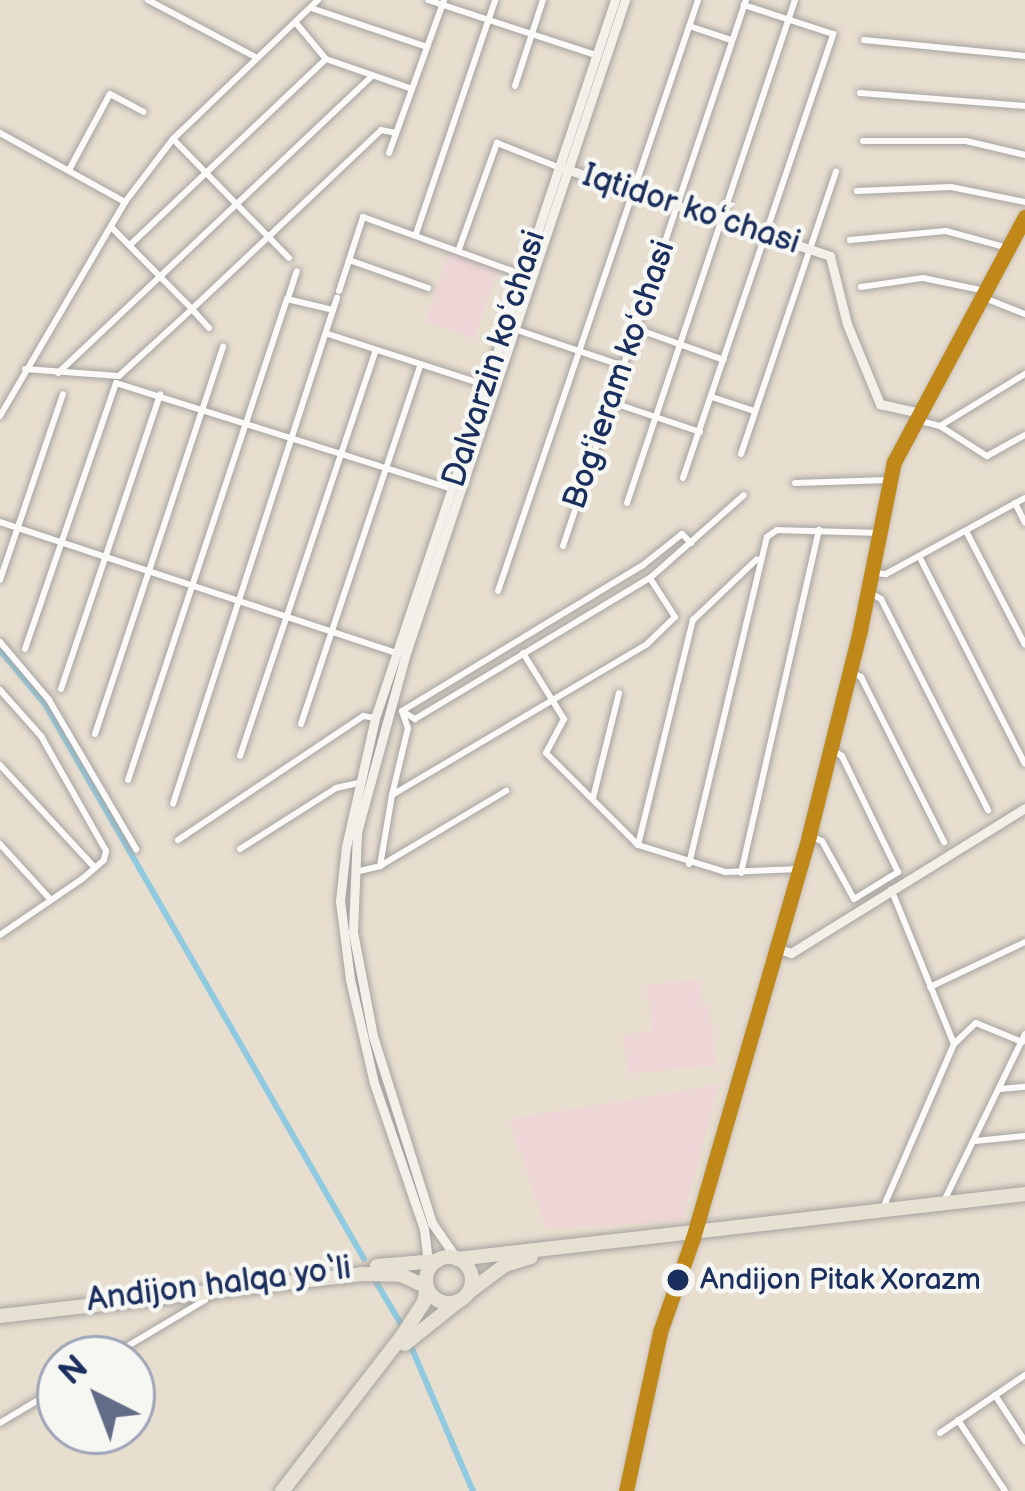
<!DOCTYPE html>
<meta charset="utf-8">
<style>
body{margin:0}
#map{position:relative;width:1025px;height:1491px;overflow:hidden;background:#e8ded0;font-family:"Balsamiq Sans",sans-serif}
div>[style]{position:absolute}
.built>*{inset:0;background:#efd6d6;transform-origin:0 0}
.canal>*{height:6px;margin:-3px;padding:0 3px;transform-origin:3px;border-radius:3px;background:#90cae0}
.roads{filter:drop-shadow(0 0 3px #a5a3a0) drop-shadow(0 0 3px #a5a3a0)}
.street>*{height:6px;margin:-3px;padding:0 3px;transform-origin:3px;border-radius:3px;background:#fcfaf8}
.secondary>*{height:9px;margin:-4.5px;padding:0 4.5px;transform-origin:4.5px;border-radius:4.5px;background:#f3f0ea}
.highway>*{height:14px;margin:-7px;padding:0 7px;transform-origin:7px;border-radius:7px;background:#e6e1d3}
.highway>.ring{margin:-7px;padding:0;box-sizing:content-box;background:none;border:14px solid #e6e1d3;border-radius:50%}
.bus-1>*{height:15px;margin:-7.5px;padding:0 7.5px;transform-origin:7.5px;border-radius:7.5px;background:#c08818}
.dots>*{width:33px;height:33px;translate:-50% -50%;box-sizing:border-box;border:6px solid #f6f6f2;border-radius:50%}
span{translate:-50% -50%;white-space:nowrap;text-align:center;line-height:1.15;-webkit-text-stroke:9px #f6f6f2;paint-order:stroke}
.bus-label{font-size:30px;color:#1b2f5e}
.left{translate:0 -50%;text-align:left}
.street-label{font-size:33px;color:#1b2f5e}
.north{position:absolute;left:36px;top:1335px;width:120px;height:120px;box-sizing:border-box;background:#f6f6f2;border:3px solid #9ea6b7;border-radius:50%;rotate:318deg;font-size:33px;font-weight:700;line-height:48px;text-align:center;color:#1b2f5e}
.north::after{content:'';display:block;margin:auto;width:42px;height:54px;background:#636c86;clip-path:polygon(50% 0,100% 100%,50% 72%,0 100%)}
</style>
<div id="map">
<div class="built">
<i style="left:450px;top:250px;width:52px;height:76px;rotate:19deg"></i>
<i style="clip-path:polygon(700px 979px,703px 1005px,709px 1005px,716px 1065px,628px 1074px,623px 1035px,652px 1031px,647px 985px)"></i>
<i style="clip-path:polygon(719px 1085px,682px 1221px,546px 1229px,509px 1119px)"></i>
</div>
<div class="canal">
<i style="left:0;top:650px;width:70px;rotate:50.2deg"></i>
<i style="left:45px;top:704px;width:640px;rotate:60.11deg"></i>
<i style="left:376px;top:1282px;width:49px;rotate:59.2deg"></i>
<i style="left:412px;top:1349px;width:155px;rotate:66.8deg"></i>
</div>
<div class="roads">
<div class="street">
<i style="left:148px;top:0;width:121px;rotate:28deg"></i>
<i style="left:428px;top:0;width:176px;rotate:18.2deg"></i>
<i style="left:314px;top:9px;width:119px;rotate:18.6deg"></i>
<i style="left:296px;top:23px;width:47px;rotate:50.2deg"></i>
<i style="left:326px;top:59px;width:91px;rotate:19.2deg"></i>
<i style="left:689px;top:26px;width:44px;rotate:18.4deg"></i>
<i style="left:864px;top:40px;width:162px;rotate:5.7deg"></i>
<i style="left:515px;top:86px;width:90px;rotate:-72deg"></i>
<i style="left:860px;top:93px;width:166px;rotate:4.5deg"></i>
<i style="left:0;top:133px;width:143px;rotate:28.9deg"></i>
<i style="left:173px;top:139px;width:166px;rotate:45.7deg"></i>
<i style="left:863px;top:141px;width:103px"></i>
<i style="left:966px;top:141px;width:61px;rotate:13.3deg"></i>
<i style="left:389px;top:153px;width:163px;rotate:-70.2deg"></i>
<i style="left:69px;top:170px;width:86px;rotate:-61.7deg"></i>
<i style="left:110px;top:94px;width:38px;rotate:28deg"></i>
<i style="left:857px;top:191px;width:94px;rotate:-2.4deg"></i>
<i style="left:951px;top:187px;width:76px;rotate:11.5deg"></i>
<i style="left:416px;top:234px;width:247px;rotate:-71.3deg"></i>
<i style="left:850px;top:240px;width:96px;rotate:-5.4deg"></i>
<i style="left:946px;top:231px;width:64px;rotate:15.3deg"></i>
<i style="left:130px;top:245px;width:270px;rotate:-43.5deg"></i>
<i style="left:459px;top:249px;width:113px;rotate:-70.3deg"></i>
<i style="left:497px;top:143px;width:66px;rotate:21.5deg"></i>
<i style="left:349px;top:260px;width:84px;rotate:19.5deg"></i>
<i style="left:861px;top:287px;width:63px;rotate:-8.3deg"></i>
<i style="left:923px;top:278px;width:63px;rotate:11.8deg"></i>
<i style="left:339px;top:291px;width:78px;rotate:-72deg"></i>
<i style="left:363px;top:217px;width:170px;rotate:19.9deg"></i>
<i style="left:289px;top:295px;width:25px;rotate:-72deg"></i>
<i style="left:982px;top:297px;width:46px;rotate:21.6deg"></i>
<i style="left:333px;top:310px;width:13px;rotate:-72deg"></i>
<i style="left:209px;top:328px;width:25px;rotate:-132deg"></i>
<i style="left:192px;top:309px;width:260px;rotate:-43.4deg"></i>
<i style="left:381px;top:130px;width:15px;rotate:11deg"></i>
<i style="left:514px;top:329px;width:115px;rotate:18.7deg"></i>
<i style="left:637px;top:329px;width:92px;rotate:19.6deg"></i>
<i style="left:328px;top:334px;width:168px;rotate:18deg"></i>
<i style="left:25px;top:369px;width:94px;rotate:4.3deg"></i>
<i style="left:119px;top:376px;width:99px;rotate:-42.5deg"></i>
<i style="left:192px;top:309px;width:115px;rotate:-134.6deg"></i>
<i style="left:58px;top:373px;width:432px;rotate:-43.4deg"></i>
<i style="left:712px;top:397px;width:44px;rotate:18.4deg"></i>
<i style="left:611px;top:402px;width:94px;rotate:18.6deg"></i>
<i style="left:0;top:416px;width:248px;rotate:-59.7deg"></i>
<i style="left:125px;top:202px;width:79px;rotate:-52.7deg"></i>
<i style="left:173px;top:139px;width:201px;rotate:-43.8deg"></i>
<i style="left:917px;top:420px;width:24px;rotate:15deg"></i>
<i style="left:940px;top:426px;width:56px;rotate:32.6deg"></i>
<i style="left:987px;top:456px;width:43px;rotate:-28.9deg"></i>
<i style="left:940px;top:426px;width:100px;rotate:-31.5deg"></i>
<i style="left:741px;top:454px;width:298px;rotate:-71.4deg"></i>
<i style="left:683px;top:478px;width:469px;rotate:-71.3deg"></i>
<i style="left:833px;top:34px;width:94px;rotate:-162deg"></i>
<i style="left:795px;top:483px;width:94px;rotate:-1.8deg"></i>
<i style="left:627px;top:503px;width:530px;rotate:-71.53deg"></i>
<i style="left:1015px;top:503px;width:22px;rotate:63deg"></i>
<i style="left:0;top:522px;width:418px;rotate:18.3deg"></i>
<i style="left:966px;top:531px;width:128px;rotate:62.6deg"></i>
<i style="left:563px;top:546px;width:576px;rotate:-71.47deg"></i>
<i style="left:919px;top:556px;width:233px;rotate:63deg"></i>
<i style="left:871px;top:573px;width:15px;rotate:4deg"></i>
<i style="left:886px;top:574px;width:158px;rotate:-28.7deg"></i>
<i style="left:0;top:580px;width:196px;rotate:-71.3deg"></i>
<i style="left:498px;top:591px;width:624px;rotate:-71.3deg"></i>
<i style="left:868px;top:592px;width:15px;rotate:28deg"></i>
<i style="left:881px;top:599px;width:237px;rotate:63.1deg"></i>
<i style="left:0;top:642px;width:76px;rotate:49.8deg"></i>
<i style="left:49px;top:700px;width:173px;rotate:59.7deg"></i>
<i style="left:25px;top:649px;width:281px;rotate:-71.1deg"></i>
<i style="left:116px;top:383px;width:352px;rotate:17.5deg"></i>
<i style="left:523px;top:653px;width:78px;rotate:58.2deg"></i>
<i style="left:564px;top:719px;width:38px;rotate:118deg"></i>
<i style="left:546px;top:753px;width:130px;rotate:45deg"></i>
<i style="left:638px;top:845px;width:92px;rotate:17.1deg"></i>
<i style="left:726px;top:872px;width:73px;rotate:-2.4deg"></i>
<i style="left:850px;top:671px;width:13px;rotate:29deg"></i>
<i style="left:861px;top:677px;width:185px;rotate:63.3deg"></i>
<i style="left:61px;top:689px;width:311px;rotate:-71.4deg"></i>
<i style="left:0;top:690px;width:62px;rotate:48.3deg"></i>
<i style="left:41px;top:736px;width:132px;rotate:60.5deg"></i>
<i style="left:106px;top:851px;width:9px;rotate:103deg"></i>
<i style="left:104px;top:860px;width:29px;rotate:139deg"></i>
<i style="left:82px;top:879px;width:99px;rotate:145.7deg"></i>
<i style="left:402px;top:711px;width:18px;rotate:71deg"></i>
<i style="left:408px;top:728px;width:69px;rotate:103.4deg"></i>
<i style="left:392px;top:795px;width:295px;rotate:-30.6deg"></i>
<i style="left:646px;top:645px;width:40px;rotate:-44deg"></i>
<i style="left:675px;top:617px;width:46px;rotate:-122.7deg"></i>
<i style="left:402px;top:711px;width:282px;rotate:-31.2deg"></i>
<i style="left:643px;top:565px;width:50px;rotate:-38.5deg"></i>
<i style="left:682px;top:534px;width:13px;rotate:45deg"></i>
<i style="left:405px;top:713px;width:12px;rotate:31deg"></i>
<i style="left:415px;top:719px;width:274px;rotate:-31deg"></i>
<i style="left:650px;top:578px;width:125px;rotate:-41.4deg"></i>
<i style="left:301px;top:724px;width:379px;rotate:-71.6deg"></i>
<i style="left:95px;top:734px;width:408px;rotate:-71.7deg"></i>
<i style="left:240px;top:756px;width:428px;rotate:-71.5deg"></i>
<i style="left:0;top:765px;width:140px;rotate:47.3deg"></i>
<i style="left:128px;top:780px;width:507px;rotate:-71.71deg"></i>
<i style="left:287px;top:299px;width:47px;rotate:13.4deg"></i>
<i style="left:333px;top:310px;width:519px;rotate:107.95deg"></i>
<i style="left:593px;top:798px;width:108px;rotate:-76.1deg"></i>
<i style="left:809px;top:835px;width:14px;rotate:25deg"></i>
<i style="left:822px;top:841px;width:66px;rotate:61.1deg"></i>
<i style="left:854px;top:899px;width:52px;rotate:-31.5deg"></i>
<i style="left:898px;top:872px;width:129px;rotate:-115.8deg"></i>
<i style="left:842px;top:756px;width:13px;rotate:-148deg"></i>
<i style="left:178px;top:840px;width:223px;rotate:-33.8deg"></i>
<i style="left:363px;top:716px;width:12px;rotate:9deg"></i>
<i style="left:0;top:844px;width:74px;rotate:47.7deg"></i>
<i style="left:638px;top:845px;width:232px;rotate:-76.3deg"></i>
<i style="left:693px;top:620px;width:88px;rotate:-43.6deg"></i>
<i style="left:240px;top:849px;width:114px;rotate:-32.4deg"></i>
<i style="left:336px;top:788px;width:22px;rotate:-13deg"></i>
<i style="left:689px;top:864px;width:336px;rotate:-76.6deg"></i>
<i style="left:767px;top:537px;width:12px;rotate:-35deg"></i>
<i style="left:777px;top:530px;width:101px;rotate:1.7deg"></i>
<i style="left:380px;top:866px;width:147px;rotate:-30.8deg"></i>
<i style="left:355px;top:872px;width:26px;rotate:-13deg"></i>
<i style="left:380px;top:866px;width:72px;rotate:-80.4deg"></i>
<i style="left:741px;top:873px;width:352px;rotate:-77.2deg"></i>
<i style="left:930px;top:987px;width:105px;rotate:-25.3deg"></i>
<i style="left:954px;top:1044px;width:30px;rotate:-44deg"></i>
<i style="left:976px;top:1023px;width:50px;rotate:22.4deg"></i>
<i style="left:1000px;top:1089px;width:25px;rotate:-5deg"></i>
<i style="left:975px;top:1141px;width:50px;rotate:-5.7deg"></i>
<i style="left:943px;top:1203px;width:188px;rotate:-64.1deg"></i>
<i style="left:883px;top:1208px;width:179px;rotate:-66.6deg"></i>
<i style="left:954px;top:1044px;width:167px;rotate:-112.1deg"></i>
<i style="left:106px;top:1359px;width:115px;rotate:-30.8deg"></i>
<i style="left:205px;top:1300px;width:8px;rotate:-67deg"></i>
<i style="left:995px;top:1395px;width:55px;rotate:56.9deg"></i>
<i style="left:958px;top:1420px;width:85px;rotate:56.5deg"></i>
<i style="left:0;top:1423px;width:70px;rotate:-31deg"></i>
<i style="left:940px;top:1433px;width:103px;rotate:-34.3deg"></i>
</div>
<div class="secondary">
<i style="left:563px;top:168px;width:281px;rotate:18.2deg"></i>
<i style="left:830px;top:256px;width:70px;rotate:76deg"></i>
<i style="left:847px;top:324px;width:87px;rotate:67.6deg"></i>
<i style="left:880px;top:404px;width:41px;rotate:12.7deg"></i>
<i style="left:775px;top:948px;width:17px;rotate:17deg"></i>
<i style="left:791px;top:953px;width:275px;rotate:-31.8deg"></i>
<i style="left:457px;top:1259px;width:44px;rotate:-124.8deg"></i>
<i style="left:432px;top:1223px;width:196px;rotate:-107.5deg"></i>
<i style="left:373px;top:1036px;width:106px;rotate:-100.9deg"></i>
<i style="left:353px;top:932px;width:100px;rotate:-87.7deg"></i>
<i style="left:357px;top:832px;width:182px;rotate:-74.7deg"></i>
<i style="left:405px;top:656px;width:692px;rotate:-71.46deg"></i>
<i style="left:429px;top:1270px;width:41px;rotate:-97deg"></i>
<i style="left:424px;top:1229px;width:154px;rotate:-108.9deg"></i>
<i style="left:374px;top:1083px;width:107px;rotate:-103deg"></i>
<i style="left:350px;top:979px;width:79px;rotate:-97.3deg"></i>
<i style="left:340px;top:901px;width:54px;rotate:-83.7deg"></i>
<i style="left:346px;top:847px;width:132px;rotate:-77.3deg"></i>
<i style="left:375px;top:718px;width:757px;rotate:-71.52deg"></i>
<i style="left:626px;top:1491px;width:163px;rotate:-77.9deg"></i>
<i style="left:660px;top:1332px;width:100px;rotate:-70.7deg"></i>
<i style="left:693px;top:1238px;width:419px;rotate:-73.9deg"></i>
<i style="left:809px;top:835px;width:211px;rotate:-76deg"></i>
<i style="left:860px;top:630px;width:171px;rotate:-78.6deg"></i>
<i style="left:894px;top:462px;width:278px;rotate:-61.9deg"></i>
</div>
<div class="highway">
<i class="ring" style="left:426px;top:1257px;width:32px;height:32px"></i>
<i style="left:457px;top:1259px;width:572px;rotate:-6.53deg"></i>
<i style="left:377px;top:1266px;width:60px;rotate:-4.8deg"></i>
<i style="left:469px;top:1292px;width:45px;rotate:-36.9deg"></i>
<i style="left:505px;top:1265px;width:27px;rotate:-17deg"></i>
<i style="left:0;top:1316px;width:364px;rotate:-6.6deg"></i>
<i style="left:362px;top:1274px;width:39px;rotate:1deg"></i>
<i style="left:401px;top:1275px;width:29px;rotate:25deg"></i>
<i style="left:427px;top:1287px;width:15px;rotate:101deg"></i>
<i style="left:424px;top:1302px;width:40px;rotate:122.9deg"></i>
<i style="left:402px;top:1336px;width:196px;rotate:127.7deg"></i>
<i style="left:405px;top:1344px;width:70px;rotate:-38.7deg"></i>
</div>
</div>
<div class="bus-1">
<i style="left:626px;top:1491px;width:163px;rotate:-77.9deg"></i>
<i style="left:660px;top:1332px;width:100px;rotate:-70.7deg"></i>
<i style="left:693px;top:1238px;width:419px;rotate:-73.9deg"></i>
<i style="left:809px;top:835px;width:211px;rotate:-76deg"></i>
<i style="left:860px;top:630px;width:171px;rotate:-78.6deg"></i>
<i style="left:894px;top:462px;width:278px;rotate:-61.9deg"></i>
</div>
<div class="dots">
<i style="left:678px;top:1280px;background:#1b2f5e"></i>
</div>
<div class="bus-label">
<span class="left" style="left:700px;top:1280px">Andijon Pitak Xorazm</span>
</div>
<div class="street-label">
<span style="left:691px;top:210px;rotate:18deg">Iqtidor koʻchasi</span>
<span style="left:495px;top:359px;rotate:-72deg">Dalvarzin koʻchasi</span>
<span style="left:620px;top:375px;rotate:-71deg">Bogʻieram koʻchasi</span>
<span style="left:219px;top:1285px;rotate:-7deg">Andijon halqa yo‘li</span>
</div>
<div class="north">N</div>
</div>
